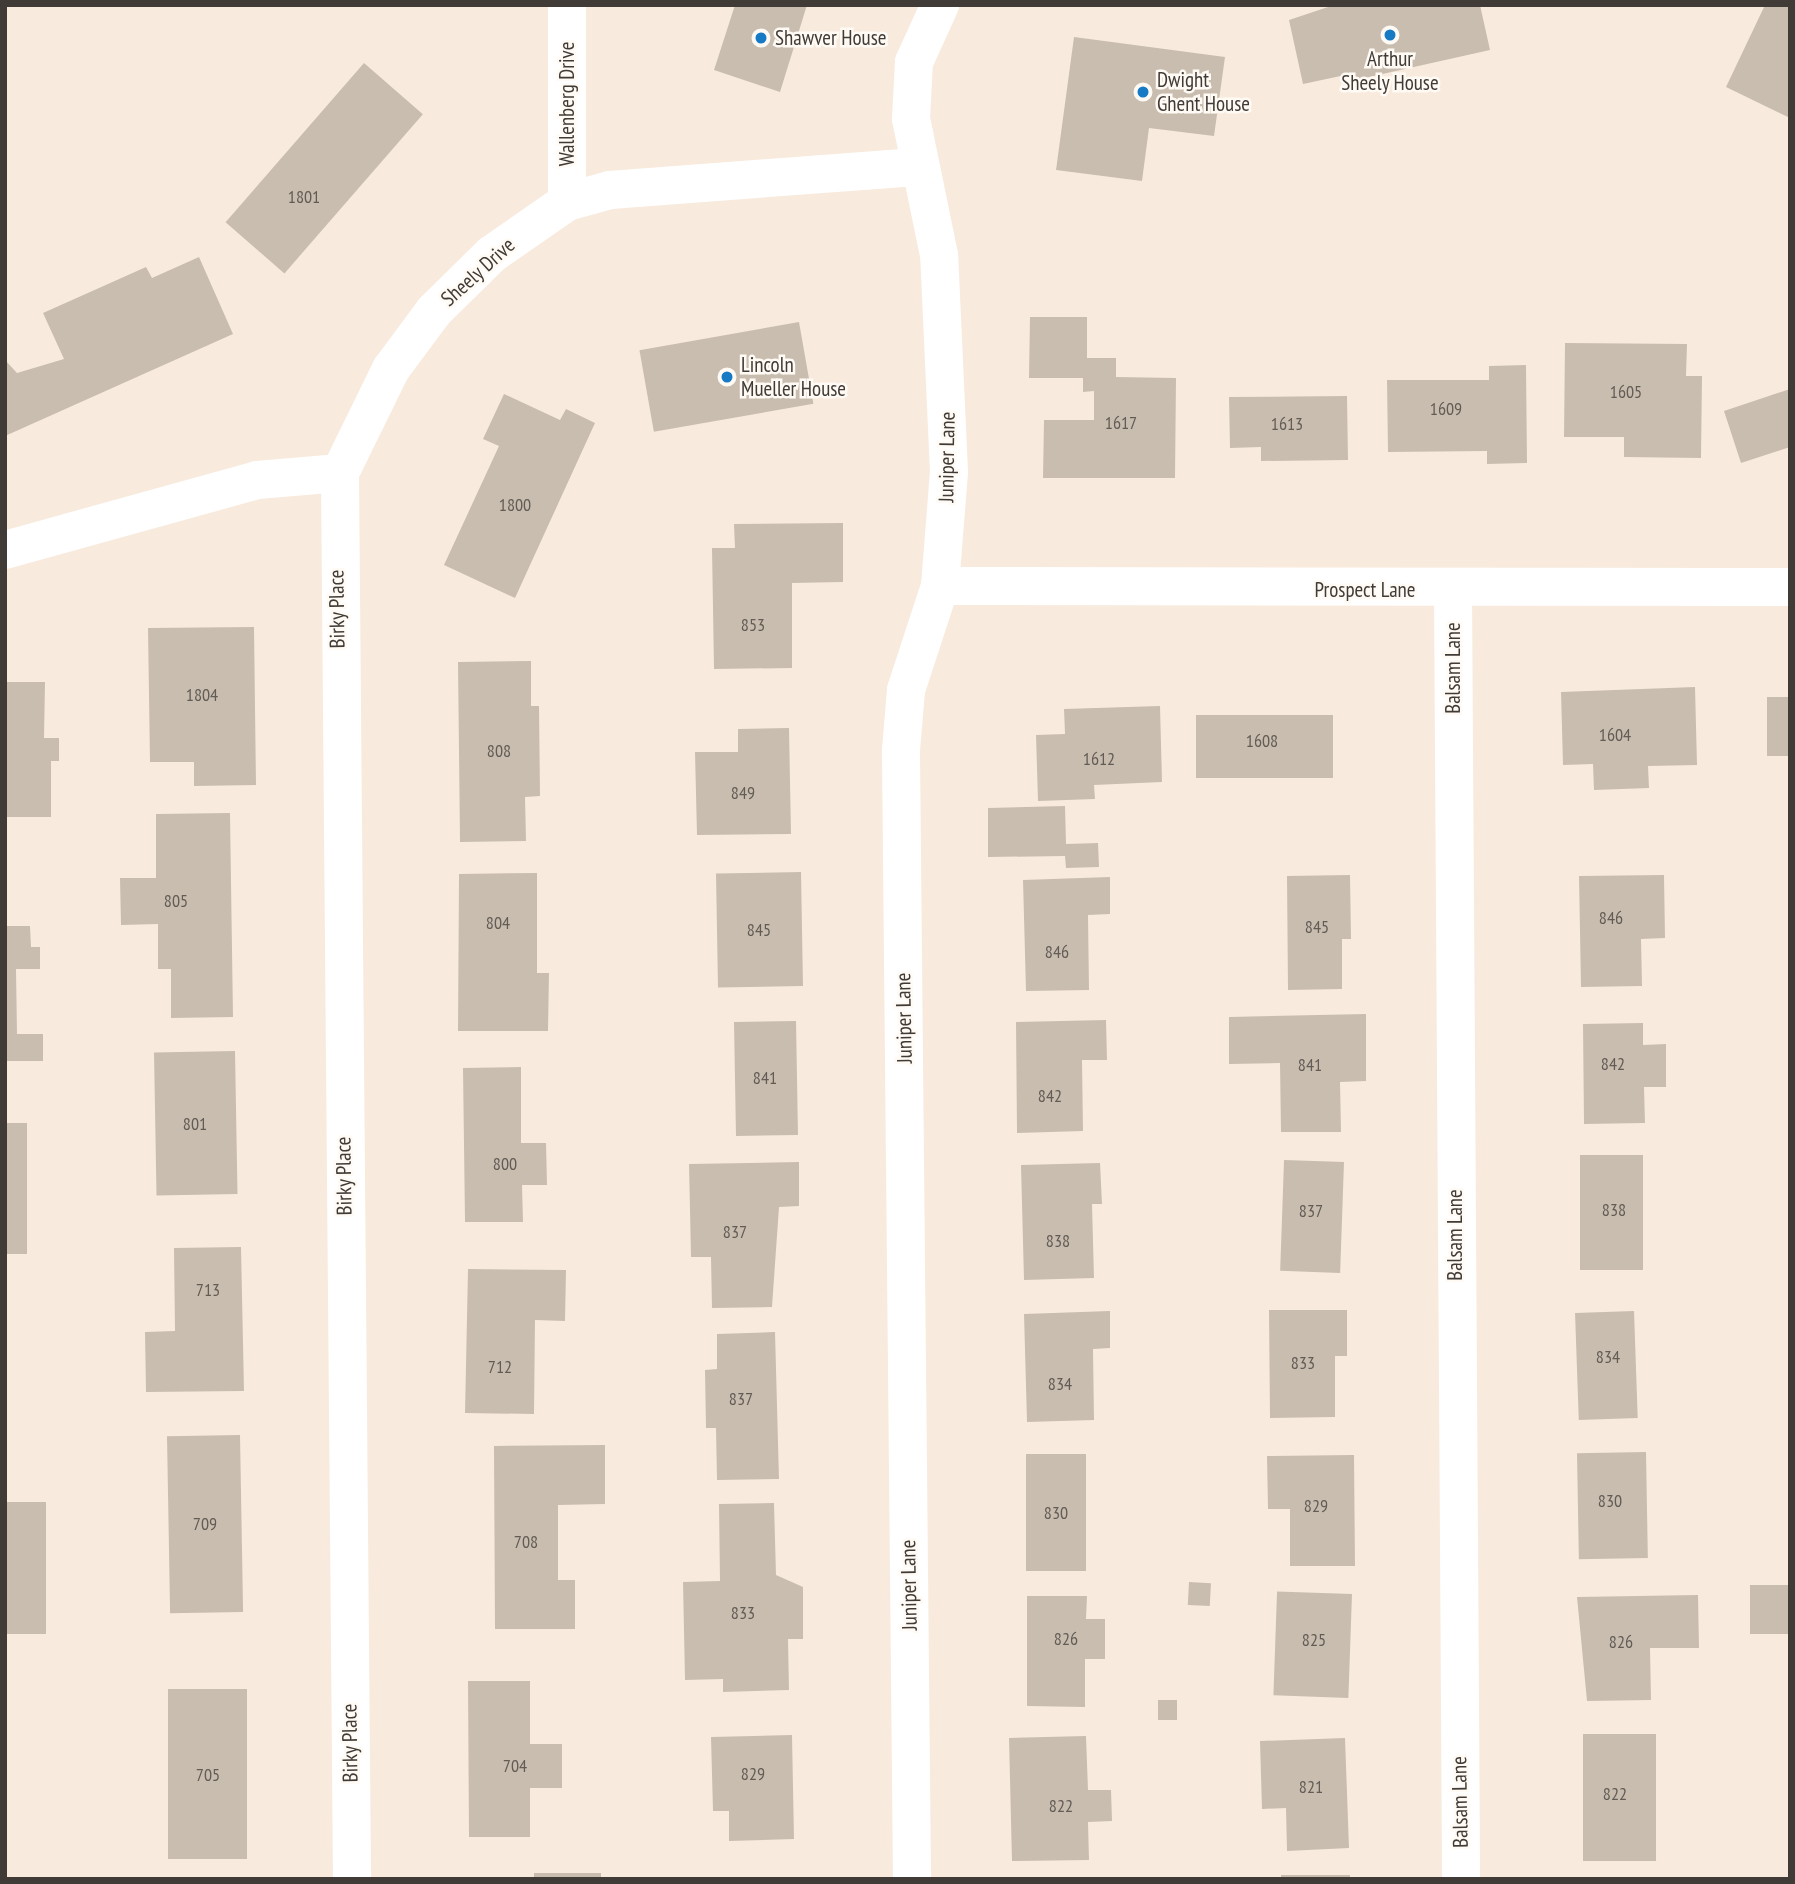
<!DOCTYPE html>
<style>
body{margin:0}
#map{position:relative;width:1795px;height:1884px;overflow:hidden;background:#f8ebde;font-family:"PT Sans Narrow",sans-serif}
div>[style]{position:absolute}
.building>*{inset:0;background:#c9bdb0;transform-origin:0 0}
.minor>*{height:38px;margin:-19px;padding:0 19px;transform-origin:19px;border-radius:19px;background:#fff}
.dots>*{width:19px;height:19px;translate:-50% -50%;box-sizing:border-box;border:4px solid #fffaf4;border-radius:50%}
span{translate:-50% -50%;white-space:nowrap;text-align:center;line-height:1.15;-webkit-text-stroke:5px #fffaf4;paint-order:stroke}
.number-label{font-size:18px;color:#625c54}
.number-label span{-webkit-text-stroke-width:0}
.poi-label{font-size:21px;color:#403b36}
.left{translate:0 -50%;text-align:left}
.street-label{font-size:21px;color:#403b36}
.frame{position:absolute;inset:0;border:7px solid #403b36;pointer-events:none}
</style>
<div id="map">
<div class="building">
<i style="clip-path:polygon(735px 5px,807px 5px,780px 92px,714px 70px)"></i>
<i style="clip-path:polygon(1334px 5px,1480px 5px,1490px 50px,1351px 81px,1350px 74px,1303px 84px,1289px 20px)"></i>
<i style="clip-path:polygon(1765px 5px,1790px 5px,1790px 118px,1726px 87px)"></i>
<i style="clip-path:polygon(1074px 37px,1225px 57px,1214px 136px,1149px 128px,1142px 181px,1056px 170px)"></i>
<i style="left:364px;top:63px;width:78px;height:211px;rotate:41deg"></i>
<i style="clip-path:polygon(199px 257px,233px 334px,5px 436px,5px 360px,17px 373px,64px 359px,43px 313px,146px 267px,152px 278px)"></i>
<i style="clip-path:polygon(1030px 317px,1087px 317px,1087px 358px,1116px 358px,1116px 377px,1176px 378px,1175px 478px,1043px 478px,1044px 420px,1094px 420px,1094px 391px,1083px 392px,1083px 378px,1029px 378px)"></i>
<i style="left:799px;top:322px;width:83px;height:162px;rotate:80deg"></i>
<i style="clip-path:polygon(1565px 343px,1687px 344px,1686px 376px,1702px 376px,1701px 458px,1624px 457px,1624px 437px,1564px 437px)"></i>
<i style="clip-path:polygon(1526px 365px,1527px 463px,1487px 464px,1487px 451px,1388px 452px,1387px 380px,1489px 380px,1489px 366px)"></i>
<i style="clip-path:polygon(1790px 389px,1790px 447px,1741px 463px,1724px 411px)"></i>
<i style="clip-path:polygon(504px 394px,560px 420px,566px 409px,595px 423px,515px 598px,444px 565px,499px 446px,483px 439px)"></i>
<i style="clip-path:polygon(1347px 396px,1348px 460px,1261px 461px,1261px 447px,1230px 448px,1229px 397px)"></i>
<i style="clip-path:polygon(843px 523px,843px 582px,792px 583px,792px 668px,714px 669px,712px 548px,735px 548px,734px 524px)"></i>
<i style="clip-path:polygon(254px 627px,256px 785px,194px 786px,194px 762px,150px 762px,148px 628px)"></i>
<i style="clip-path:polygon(531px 661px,531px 706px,539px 706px,540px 796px,525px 797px,526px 841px,460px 842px,458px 662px)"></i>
<i style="clip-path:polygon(5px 682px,45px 682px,44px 738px,59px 738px,59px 761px,51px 761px,51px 817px,5px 817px)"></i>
<i style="clip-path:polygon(1695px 687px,1697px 765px,1648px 766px,1649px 788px,1594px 790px,1593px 764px,1563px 765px,1561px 692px)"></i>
<i style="left:1790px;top:697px;width:59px;height:23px;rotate:90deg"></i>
<i style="clip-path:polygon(1160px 706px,1162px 782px,1094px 785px,1095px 799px,1038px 801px,1036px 735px,1065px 734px,1064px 709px)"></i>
<i style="left:1196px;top:715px;width:137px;height:63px"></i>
<i style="clip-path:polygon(789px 728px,791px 834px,697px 835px,695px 752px,738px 752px,738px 729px)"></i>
<i style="clip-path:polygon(1065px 806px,1066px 844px,1098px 843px,1099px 867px,1066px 868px,1065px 856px,988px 857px,988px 808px)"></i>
<i style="clip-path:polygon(230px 813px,233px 1017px,171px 1018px,171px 969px,158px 969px,158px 924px,121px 925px,120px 878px,156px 878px,156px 814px)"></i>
<i style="left:801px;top:872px;width:114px;height:85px;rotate:89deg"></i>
<i style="clip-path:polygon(537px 873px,537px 973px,549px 973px,548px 1031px,458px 1031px,459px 874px)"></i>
<i style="clip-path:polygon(1350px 875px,1351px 939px,1342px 939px,1342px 989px,1288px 990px,1287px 876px)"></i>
<i style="clip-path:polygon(1664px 875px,1665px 938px,1641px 939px,1642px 986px,1581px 987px,1579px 876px)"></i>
<i style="clip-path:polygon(1110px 877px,1110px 914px,1088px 915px,1089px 990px,1026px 991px,1023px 880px)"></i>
<i style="clip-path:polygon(5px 926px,30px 926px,31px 947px,40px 947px,40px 969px,16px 969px,17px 1034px,43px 1034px,43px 1061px,5px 1061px)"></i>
<i style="clip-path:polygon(1366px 1014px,1366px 1081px,1340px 1082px,1341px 1132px,1281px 1132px,1280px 1063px,1229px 1064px,1229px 1017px)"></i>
<i style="clip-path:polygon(1106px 1020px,1107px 1060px,1082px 1060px,1083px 1131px,1017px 1133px,1016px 1022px)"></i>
<i style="left:796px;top:1021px;width:114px;height:62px;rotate:89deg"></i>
<i style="clip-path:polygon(1643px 1023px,1643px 1045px,1666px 1044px,1666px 1087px,1644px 1087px,1645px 1123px,1584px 1124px,1583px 1024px)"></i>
<i style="left:235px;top:1051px;width:143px;height:81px;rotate:89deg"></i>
<i style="clip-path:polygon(521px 1067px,521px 1143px,546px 1143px,547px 1185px,522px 1185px,523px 1222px,465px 1222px,463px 1068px)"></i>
<i style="left:27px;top:1123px;width:131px;height:22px;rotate:90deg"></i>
<i style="left:1643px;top:1155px;width:115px;height:63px;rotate:90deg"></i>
<i style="clip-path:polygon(799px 1162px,799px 1206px,779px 1207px,772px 1307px,712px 1308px,711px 1257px,691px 1257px,689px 1164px)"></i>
<i style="left:1344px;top:1162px;width:111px;height:60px;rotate:92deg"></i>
<i style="clip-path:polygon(1100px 1163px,1102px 1204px,1092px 1204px,1094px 1278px,1024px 1280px,1021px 1165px)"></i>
<i style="clip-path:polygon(241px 1247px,244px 1391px,146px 1392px,145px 1332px,175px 1331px,174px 1248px)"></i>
<i style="clip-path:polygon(468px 1269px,566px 1270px,565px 1321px,535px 1320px,534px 1414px,465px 1413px)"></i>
<i style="clip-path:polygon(1269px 1310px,1347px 1310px,1347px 1356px,1335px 1356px,1335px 1417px,1270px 1418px)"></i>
<i style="clip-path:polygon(1110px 1311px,1110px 1348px,1093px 1349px,1094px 1420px,1027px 1422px,1024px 1314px)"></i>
<i style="left:1634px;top:1311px;width:107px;height:59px;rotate:88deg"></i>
<i style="clip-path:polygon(775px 1332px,779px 1479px,717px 1480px,716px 1428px,706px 1428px,705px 1370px,717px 1369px,717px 1334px)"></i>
<i style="left:240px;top:1435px;width:177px;height:73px;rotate:89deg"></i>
<i style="clip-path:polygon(605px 1445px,605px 1504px,558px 1505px,558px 1580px,575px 1580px,575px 1629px,495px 1629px,494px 1446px)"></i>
<i style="left:1646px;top:1452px;width:106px;height:69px;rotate:89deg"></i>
<i style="left:1086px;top:1454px;width:117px;height:60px;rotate:90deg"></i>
<i style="clip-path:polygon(1354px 1455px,1355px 1566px,1290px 1566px,1290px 1509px,1268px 1509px,1267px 1456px)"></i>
<i style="left:5px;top:1502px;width:41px;height:132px"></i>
<i style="clip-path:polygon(774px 1503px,776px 1575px,803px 1587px,803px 1639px,788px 1639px,789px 1690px,723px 1692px,723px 1679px,685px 1680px,683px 1582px,720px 1581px,719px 1504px)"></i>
<i style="left:1189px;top:1582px;width:22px;height:23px;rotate:3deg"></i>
<i style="left:1790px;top:1585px;width:49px;height:40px;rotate:90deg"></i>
<i style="left:1352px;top:1594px;width:104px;height:75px;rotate:92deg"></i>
<i style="clip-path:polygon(1698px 1595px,1699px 1648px,1650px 1648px,1651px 1700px,1587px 1701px,1577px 1597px)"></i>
<i style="clip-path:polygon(1027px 1596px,1087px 1596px,1086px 1619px,1105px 1619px,1105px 1659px,1085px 1659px,1085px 1707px,1027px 1706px)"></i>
<i style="clip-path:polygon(468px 1681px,530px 1681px,530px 1744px,562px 1744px,562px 1788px,530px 1788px,530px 1837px,469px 1837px)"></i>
<i style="left:247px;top:1689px;width:170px;height:79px;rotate:90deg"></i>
<i style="left:1158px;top:1700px;width:19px;height:20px"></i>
<i style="left:1583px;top:1734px;width:73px;height:127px"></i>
<i style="clip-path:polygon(792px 1735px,794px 1839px,729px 1841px,729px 1811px,713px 1811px,711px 1737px)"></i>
<i style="clip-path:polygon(1086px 1736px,1088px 1790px,1111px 1790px,1112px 1821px,1088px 1822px,1089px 1860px,1012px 1861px,1009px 1738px)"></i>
<i style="clip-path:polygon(1345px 1738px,1349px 1848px,1287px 1851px,1286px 1808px,1262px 1809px,1260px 1741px)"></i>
<i style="left:534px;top:1873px;width:67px;height:6px"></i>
<i style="left:1281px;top:1875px;width:69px;height:4px"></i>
</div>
<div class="minor">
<i style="left:567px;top:5px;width:197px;rotate:90deg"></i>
<i style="left:5px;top:550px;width:262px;rotate:-15.5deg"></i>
<i style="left:257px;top:480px;width:83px;rotate:-4.8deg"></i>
<i style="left:940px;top:586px;width:850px;rotate:0.07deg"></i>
<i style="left:1453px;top:590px;width:1289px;rotate:89.64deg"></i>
<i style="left:352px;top:1879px;width:1406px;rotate:-90.49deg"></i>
<i style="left:340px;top:473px;width:116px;rotate:-63.9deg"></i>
<i style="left:391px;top:369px;width:72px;rotate:-53.4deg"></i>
<i style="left:434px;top:311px;width:81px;rotate:-44.5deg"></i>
<i style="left:492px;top:254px;width:91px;rotate:-34.7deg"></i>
<i style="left:567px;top:202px;width:45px;rotate:-15.6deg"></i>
<i style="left:610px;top:190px;width:307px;rotate:-4.3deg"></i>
<i style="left:912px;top:1879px;width:1129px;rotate:-90.56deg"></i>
<i style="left:901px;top:750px;width:60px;rotate:-85.2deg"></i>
<i style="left:906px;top:690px;width:109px;rotate:-71.9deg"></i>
<i style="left:940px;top:586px;width:114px;rotate:-85.5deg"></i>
<i style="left:949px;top:472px;width:217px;rotate:-92.6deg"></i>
<i style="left:939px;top:255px;width:139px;rotate:-101.6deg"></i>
<i style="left:911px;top:119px;width:57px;rotate:-87deg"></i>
<i style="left:914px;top:62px;width:63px;rotate:-65.5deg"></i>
</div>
<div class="dots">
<i style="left:1390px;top:35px;background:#167ac5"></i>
<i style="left:761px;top:38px;background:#167ac5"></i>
<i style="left:1143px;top:92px;background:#167ac5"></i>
<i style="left:727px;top:377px;background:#167ac5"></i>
</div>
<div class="number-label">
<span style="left:304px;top:197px">1801</span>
<span style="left:1626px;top:392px">1605</span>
<span style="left:1446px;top:409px">1609</span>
<span style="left:1121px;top:423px">1617</span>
<span style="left:1287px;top:424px">1613</span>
<span style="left:515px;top:505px">1800</span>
<span style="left:753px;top:625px">853</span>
<span style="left:202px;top:695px">1804</span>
<span style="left:1615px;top:735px">1604</span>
<span style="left:1262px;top:741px">1608</span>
<span style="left:499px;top:751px">808</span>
<span style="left:1099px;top:759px">1612</span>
<span style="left:743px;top:793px">849</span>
<span style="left:176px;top:901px">805</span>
<span style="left:1611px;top:918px">846</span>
<span style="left:498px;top:923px">804</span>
<span style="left:1317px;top:927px">845</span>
<span style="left:759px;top:930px">845</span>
<span style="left:1057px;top:952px">846</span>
<span style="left:1613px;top:1064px">842</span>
<span style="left:1310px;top:1065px">841</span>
<span style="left:765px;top:1078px">841</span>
<span style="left:1050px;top:1096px">842</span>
<span style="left:195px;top:1124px">801</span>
<span style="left:505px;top:1164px">800</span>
<span style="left:1614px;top:1210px">838</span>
<span style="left:1311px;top:1211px">837</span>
<span style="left:735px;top:1232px">837</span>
<span style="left:1058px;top:1241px">838</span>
<span style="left:208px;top:1290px">713</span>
<span style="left:1608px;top:1357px">834</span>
<span style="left:1303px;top:1363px">833</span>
<span style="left:500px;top:1367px">712</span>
<span style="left:1060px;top:1384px">834</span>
<span style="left:741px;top:1399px">837</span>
<span style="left:1610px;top:1501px">830</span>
<span style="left:1316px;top:1506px">829</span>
<span style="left:1056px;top:1513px">830</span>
<span style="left:205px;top:1524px">709</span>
<span style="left:526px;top:1542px">708</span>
<span style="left:743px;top:1613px">833</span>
<span style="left:1066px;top:1639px">826</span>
<span style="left:1314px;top:1640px">825</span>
<span style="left:1621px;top:1642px">826</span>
<span style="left:515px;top:1766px">704</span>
<span style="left:753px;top:1774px">829</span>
<span style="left:208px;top:1775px">705</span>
<span style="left:1311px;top:1787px">821</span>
<span style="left:1615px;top:1794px">822</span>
<span style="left:1061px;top:1806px">822</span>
</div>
<div class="poi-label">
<span class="left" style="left:775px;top:38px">Shawver House</span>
<span style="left:1390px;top:71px">Arthur<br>Sheely House</span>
<span class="left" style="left:1157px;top:92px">Dwight<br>Ghent House</span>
<span class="left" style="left:741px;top:377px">Lincoln<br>Mueller House</span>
</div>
<div class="street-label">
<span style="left:567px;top:104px;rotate:-90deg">Wallenberg Drive</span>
<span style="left:478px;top:272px;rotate:-42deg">Sheely Drive</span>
<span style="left:947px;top:457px;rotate:-89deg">Juniper Lane</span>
<span style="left:1365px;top:590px">Prospect Lane</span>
<span style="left:337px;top:609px;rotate:-91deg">Birky Place</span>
<span style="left:1453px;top:668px;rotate:-90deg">Balsam Lane</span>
<span style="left:904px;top:1018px;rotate:-91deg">Juniper Lane</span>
<span style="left:344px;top:1176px;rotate:-91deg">Birky Place</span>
<span style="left:1455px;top:1235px;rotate:-90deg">Balsam Lane</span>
<span style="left:909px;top:1585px;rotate:-91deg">Juniper Lane</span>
<span style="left:350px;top:1743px;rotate:-91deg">Birky Place</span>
<span style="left:1460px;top:1802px;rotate:-91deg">Balsam Lane</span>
</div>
<div class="frame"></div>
</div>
